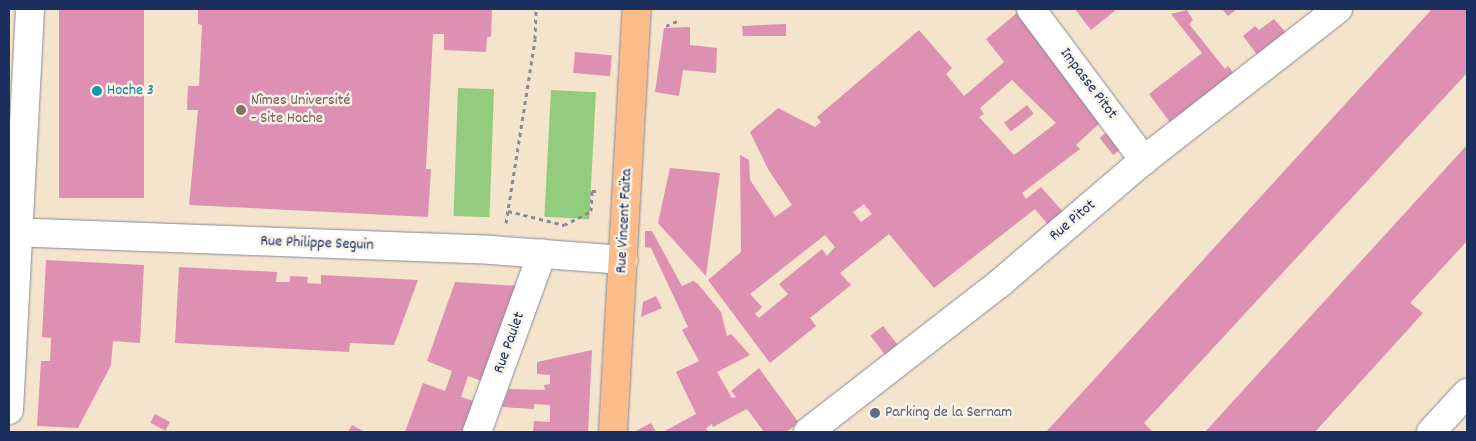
<!DOCTYPE html>
<meta charset="utf-8">
<style>
body{margin:0}
#map{position:relative;width:1476px;height:441px;overflow:hidden;background:#f4e4cc;font-family:Dekko,sans-serif}
div>[style]{position:absolute}
.green>*{inset:0;background:#94cc7f;transform-origin:0 0}
.building>*{inset:0;background:#dd90b2;transform-origin:0 0}
.path>*{height:3px;margin-top:-1.5px;transform-origin:0;background:repeating-linear-gradient(90deg,#888a95 0 4px,transparent 0 8px)}
.roads{filter:drop-shadow(0 0 1px #888a95) drop-shadow(0 0 1px #888a95)}
.minor>*{height:28px;margin:-14px;padding:0 14px;transform-origin:14px;border-radius:14px;background:#fff}
.major>*{height:28px;margin:-14px;padding:0 14px;transform-origin:14px;border-radius:14px;background:#fabc8b}
.dots>*{width:14px;height:14px;translate:-50% -50%;box-sizing:border-box;border:2px solid #f7f3e8;border-radius:50%}
span{translate:-50% -50%;white-space:nowrap;text-align:center;line-height:1.15;-webkit-text-stroke:5px #f7f3e8;paint-order:stroke}
.street-label{font-size:16px;color:#1b2f5e}
.culture-label{font-size:16px;color:#0d838f}
.left{translate:0 -50%;text-align:left}
.education-label{font-size:16px;color:#785e54}
.service-label{font-size:16px;color:#4e5e75}
.frame{position:absolute;inset:0;border:10px solid #1b2f5e;pointer-events:none}
</style>
<div id="map">
<div class="green">
<i style="left:458px;top:88px;width:36px;height:128px;rotate:2deg"></i>
<i style="left:551px;top:90px;width:45px;height:127px;rotate:3deg"></i>
</div>
<div class="building">
<i style="left:59px;top:9px;width:85px;height:189px"></i>
<i style="clip-path:polygon(198px 9px,492px 9px,491px 37px,487px 37px,486px 52px,444px 50px,444px 34px,433px 34px,426px 169px,431px 169px,428px 217px,189px 205px,198px 110px,187px 110px,188px 86px,199px 86px,202px 25px,198px 24px)"></i>
<i style="clip-path:polygon(1075px 9px,1117px 9px,1091px 30px)"></i>
<i style="clip-path:polygon(1222px 9px,1237px 9px,1228px 16px)"></i>
<i style="clip-path:polygon(1432px 9px,1467px 9px,1467px 73px,1144px 423px,1153px 432px,1046px 432px)"></i>
<i style="clip-path:polygon(1187px 10px,1193px 20px,1189px 24px,1225px 69px,1228px 66px,1235px 75px,1172px 125px,1149px 94px,1202px 53px,1171px 14px)"></i>
<i style="clip-path:polygon(evenodd,1018px 12px,1101px 122px,1076px 145px,1080px 149px,1022px 193px,1026px 199px,1041px 187px,1064px 213px,1049px 226px,1035px 209px,934px 288px,889px 234px,840px 273px,851px 285px,810px 318px,816px 326px,770px 363px,708px 280px,741px 252px,740px 155px,749px 160px,750px 180px,775px 217px,792px 205px,768px 169px,750px 132px,778px 108px,815px 127px,821px 122px,817px 117px,919px 30px,952px 68px,946px 74px,964px 96px,1004px 62px,986px 39px,1018px 12px,1012px 80px,1056px 123px,1014px 155px,979px 117px,984px 114px,980px 108px,1012px 80px,1018px 12px,864px 204px,872px 214px,861px 222px,853px 212px,864px 204px,1018px 12px,825px 235px,835px 247px,827px 256px,822px 249px,779px 284px,788px 294px,759px 318px,755px 314px,762px 307px,750px 294px,825px 235px)"></i>
<i style="clip-path:polygon(1274px 19px,1287px 34px,1258px 56px,1243px 36px,1255px 26px,1259px 30px)"></i>
<i style="clip-path:polygon(786px 24px,786px 36px,743px 36px,742px 26px)"></i>
<i style="clip-path:polygon(690px 27px,690px 45px,717px 48px,716px 73px,683px 70px,679px 96px,655px 92px,664px 28px)"></i>
<i style="left:575px;top:52px;width:37px;height:21px;rotate:5deg"></i>
<i style="left:1027px;top:105px;width:11px;height:29px;rotate:52deg"></i>
<i style="left:1108px;top:131px;width:22px;height:11px;rotate:51deg"></i>
<i style="clip-path:polygon(1467px 145px,1467px 241px,1410px 303px,1423px 313px,1315px 432px,1205px 432px)"></i>
<i style="clip-path:polygon(670px 168px,720px 173px,706px 276px,658px 223px)"></i>
<i style="clip-path:polygon(645px 231px,652px 231px,682px 286px,693px 281px,698px 284px,721px 312px,727px 336px,731px 334px,750px 355px,717px 372px,732px 398px,736px 397px,731px 391px,759px 368px,799px 423px,786px 432px,764px 432px,747px 409px,713px 427px,712px 424px,706px 428px,708px 432px,663px 432px,696px 414px,676px 372px,699px 361px,682px 330px,688px 327px,651px 248px,645px 247px)"></i>
<i style="clip-path:polygon(46px 260px,144px 265px,140px 343px,113px 341px,111px 365px,78px 428px,37px 426px,41px 361px,50px 361px,51px 338px,42px 337px)"></i>
<i style="clip-path:polygon(179px 267px,277px 272px,276px 282px,290px 282px,290px 276px,308px 277px,307px 283px,321px 284px,321px 275px,418px 280px,394px 345px,350px 343px,349px 352px,175px 343px)"></i>
<i style="clip-path:polygon(455px 282px,519px 286px,484px 382px,468px 376px,461px 397px,477px 402px,466px 432px,405px 432px,423px 383px,445px 391px,452px 371px,427px 361px)"></i>
<i style="clip-path:polygon(656px 296px,662px 308px,641px 317px,643px 302px)"></i>
<i style="left:883px;top:326px;width:24px;height:16px;rotate:52deg"></i>
<i style="clip-path:polygon(592px 350px,588px 432px,533px 432px,534px 421px,550px 422px,550px 405px,534px 404px,534px 409px,502px 407px,509px 389px,545px 390px,544px 385px,550px 384px,550px 375px,537px 374px,537px 362px)"></i>
<i style="left:155px;top:414px;width:17px;height:10px;rotate:28deg"></i>
<i style="clip-path:polygon(651px 423px,656px 432px,634px 432px)"></i>
<i style="clip-path:polygon(352px 425px,365px 432px,348px 432px)"></i>
</div>
<div class="path">
<i style="left:666px;top:26px;width:12px;rotate:-24deg"></i>
<i style="left:508px;top:211px;width:58px;rotate:14deg"></i>
<i style="left:564px;top:225px;width:30px;rotate:-27deg"></i>
<i style="left:591px;top:211px;width:20px;rotate:-87deg"></i>
<i style="left:592px;top:191px;width:7px"></i>
<i style="left:506px;top:223px;width:186px;rotate:-81deg"></i>
<i style="left:535px;top:39px;width:30px;rotate:-88deg"></i>
</div>
<div class="roads">
<div class="minor">
<i style="left:1031px;top:9px;width:189px;rotate:53.2deg"></i>
<i style="left:9px;top:232px;width:482px;rotate:2.1deg"></i>
<i style="left:491px;top:250px;width:133px;rotate:4.3deg"></i>
<i style="left:9px;top:410px;width:402px;rotate:-87deg"></i>
<i style="left:477px;top:432px;width:190px;rotate:-70deg"></i>
<i style="left:808px;top:432px;width:243px;rotate:-37.8deg"></i>
<i style="left:1000px;top:283px;width:189px;rotate:-40.5deg"></i>
<i style="left:1144px;top:160px;width:246px;rotate:-37.9deg"></i>
<i style="left:1431px;top:432px;width:53px;rotate:-47.3deg"></i>
</div>
<div class="major">
<i style="left:613px;top:432px;width:424px;rotate:-86.8deg"></i>
</div>
</div>
<div class="dots">
<i style="left:97px;top:91px;background:#0f9aa8"></i>
<i style="left:241px;top:110px;background:#8d6e63"></i>
<i style="left:875px;top:413px;background:#5c6f8a"></i>
</div>
<div class="street-label">
<span style="left:1088px;top:84px;rotate:53deg">Impasse Pitot</span>
<span style="left:625px;top:221px;rotate:-87deg">Rue Vincent Faïta</span>
<span style="left:1073px;top:221px;rotate:-40deg">Rue Pitot</span>
<span style="left:317px;top:244px;rotate:2deg">Rue Philippe Seguin</span>
<span style="left:510px;top:343px;rotate:-70deg">Rue Paulet</span>
</div>
<div class="culture-label">
<span class="left" style="left:107px;top:91px">Hoche 3</span>
</div>
<div class="education-label">
<span class="left" style="left:251px;top:110px">Nîmes Université<br>- Site Hoche</span>
</div>
<div class="service-label">
<span class="left" style="left:885px;top:413px">Parking de la Sernam</span>
</div>
<div class="frame"></div>
</div>
